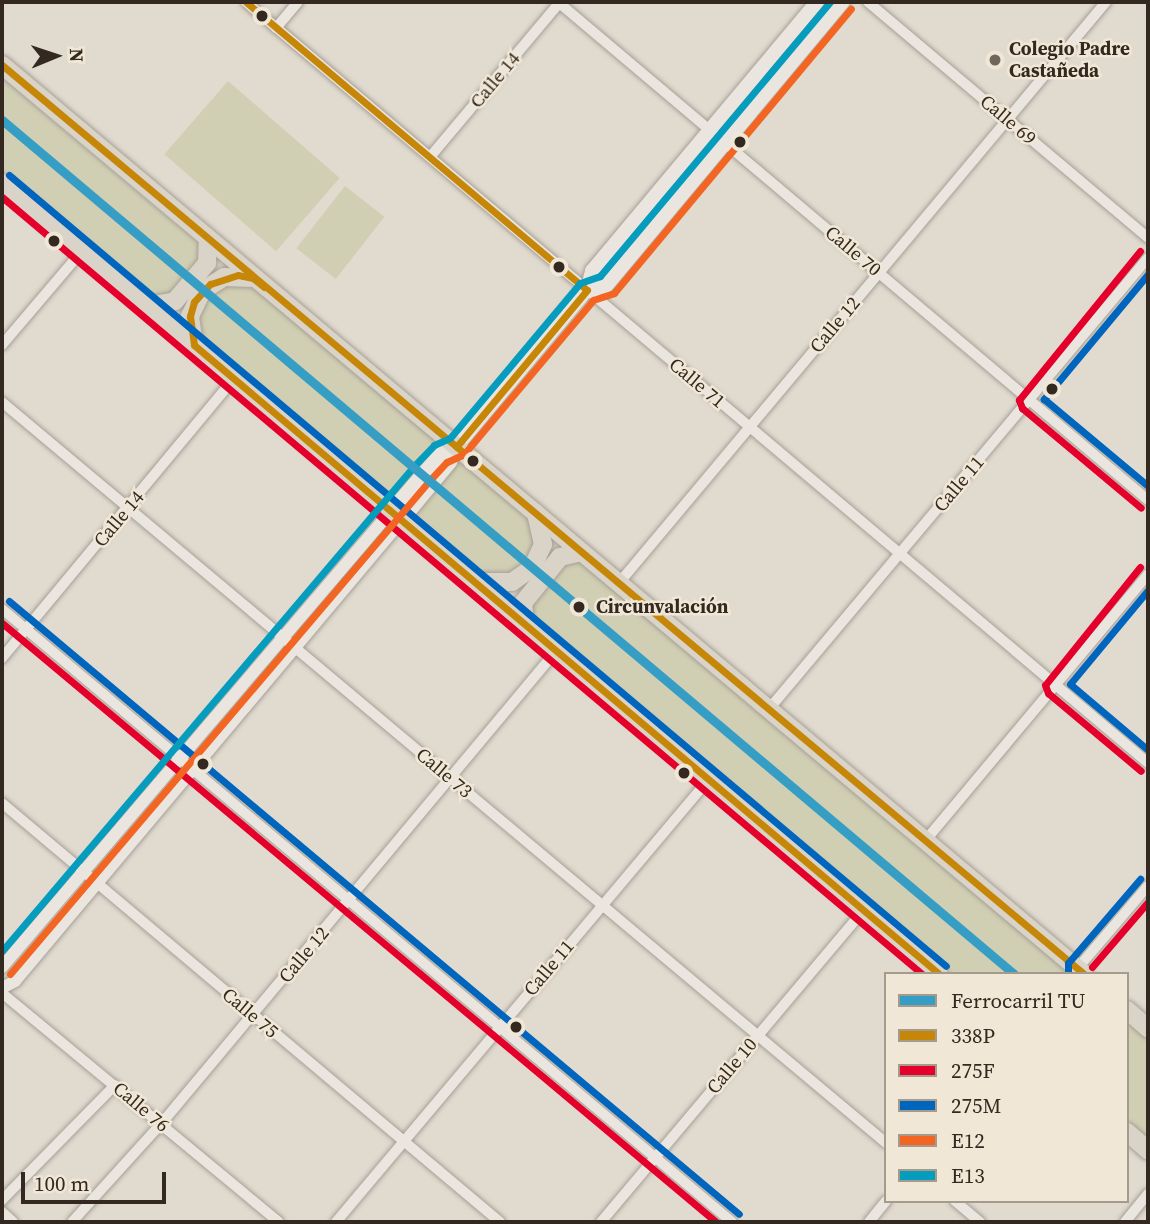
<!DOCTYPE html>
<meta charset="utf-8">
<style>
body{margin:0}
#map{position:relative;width:1150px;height:1224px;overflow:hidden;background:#e1dacf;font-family:"Source Serif 4",serif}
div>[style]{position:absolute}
.green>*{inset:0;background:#d1cfb3;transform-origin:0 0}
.roads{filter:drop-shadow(0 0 2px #a6a097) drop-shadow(0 0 2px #a6a097)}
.minor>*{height:10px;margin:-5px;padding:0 5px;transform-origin:5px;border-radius:5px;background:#eae6df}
.tertiary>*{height:12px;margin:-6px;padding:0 6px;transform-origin:6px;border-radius:6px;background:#eae6df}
.secondary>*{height:14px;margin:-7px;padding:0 7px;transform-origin:7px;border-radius:7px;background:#eae6df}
.trunk>*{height:18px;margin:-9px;padding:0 9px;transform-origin:9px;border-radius:9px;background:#dad3c8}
.bus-1>*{height:7px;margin:-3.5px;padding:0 3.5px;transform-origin:3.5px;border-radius:3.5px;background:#c68708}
.bus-2>*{height:7px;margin:-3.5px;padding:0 3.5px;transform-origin:3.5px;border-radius:3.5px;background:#e4002b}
.bus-3>*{height:7px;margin:-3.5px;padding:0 3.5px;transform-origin:3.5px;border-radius:3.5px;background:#0065bd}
.bus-4>*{height:7px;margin:-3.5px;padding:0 3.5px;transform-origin:3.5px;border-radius:3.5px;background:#f26522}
.bus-5>*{height:7px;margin:-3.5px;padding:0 3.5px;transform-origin:3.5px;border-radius:3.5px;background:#059cbd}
.rail-1>*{height:9px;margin:-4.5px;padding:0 4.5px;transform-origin:4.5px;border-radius:4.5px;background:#369ec4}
.dots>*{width:19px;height:19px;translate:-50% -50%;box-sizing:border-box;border:4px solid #f1e7d6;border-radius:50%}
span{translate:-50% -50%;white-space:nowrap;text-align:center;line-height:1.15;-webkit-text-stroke:5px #f1e7d6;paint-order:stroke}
.poi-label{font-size:19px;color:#342920;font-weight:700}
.left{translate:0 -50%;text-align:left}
.street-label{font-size:19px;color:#342920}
.stop-label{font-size:19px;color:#342920;font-weight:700}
.frame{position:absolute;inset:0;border:4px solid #342920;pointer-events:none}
.legend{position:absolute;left:884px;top:972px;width:245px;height:231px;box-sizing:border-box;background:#f1e7d6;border:2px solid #a59b8d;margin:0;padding:9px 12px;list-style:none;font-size:21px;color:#342920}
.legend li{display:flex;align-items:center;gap:14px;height:35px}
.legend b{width:35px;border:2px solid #a59b8d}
.north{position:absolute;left:21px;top:21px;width:70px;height:70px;-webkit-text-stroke:5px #f1e7d6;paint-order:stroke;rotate:88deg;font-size:19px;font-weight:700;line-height:28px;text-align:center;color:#342920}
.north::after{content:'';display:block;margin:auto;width:24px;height:32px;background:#342920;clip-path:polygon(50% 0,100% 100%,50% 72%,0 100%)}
.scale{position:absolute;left:21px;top:1172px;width:145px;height:32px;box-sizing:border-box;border:4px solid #342920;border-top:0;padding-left:9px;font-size:21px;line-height:24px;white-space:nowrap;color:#342920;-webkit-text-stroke:5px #f1e7d6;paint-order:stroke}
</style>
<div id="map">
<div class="green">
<i style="clip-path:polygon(822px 2px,834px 2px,603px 277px,596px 277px)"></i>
<i style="clip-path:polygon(2px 78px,201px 245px,204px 257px,170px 299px,156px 300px,2px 171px)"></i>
<i style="left:228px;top:81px;width:148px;height:97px;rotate:41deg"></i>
<i style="left:345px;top:186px;width:50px;height:79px;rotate:38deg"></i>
<i style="clip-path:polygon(238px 283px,252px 288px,443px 442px,392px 503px,205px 343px,197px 311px,201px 300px,224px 284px)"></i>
<i style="clip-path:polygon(460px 457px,531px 518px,537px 547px,515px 576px,480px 575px,410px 518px)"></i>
<i style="clip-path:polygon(574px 554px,1076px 974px,953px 974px,528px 616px,527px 605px)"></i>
<i style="clip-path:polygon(1127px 1017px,1148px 1034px,1148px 1138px,1127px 1121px)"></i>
</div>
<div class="roads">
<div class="minor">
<i style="left:246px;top:2px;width:1180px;rotate:40.15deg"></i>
<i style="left:558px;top:2px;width:772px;rotate:40.17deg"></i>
<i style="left:868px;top:2px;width:366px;rotate:40.1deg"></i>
<i style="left:276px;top:28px;width:34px;rotate:-50deg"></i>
<i style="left:430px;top:157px;width:202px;rotate:-50deg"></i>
<i style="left:2px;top:345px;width:123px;rotate:-49.6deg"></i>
<i style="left:2px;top:402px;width:1153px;rotate:39.97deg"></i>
<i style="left:619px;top:583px;width:758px;rotate:-50.03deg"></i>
<i style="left:2px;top:609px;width:953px;rotate:40.02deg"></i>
<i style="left:2px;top:658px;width:363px;rotate:-50.3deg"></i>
<i style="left:769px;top:709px;width:589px;rotate:-49.96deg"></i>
<i style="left:2px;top:803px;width:651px;rotate:40.08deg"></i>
<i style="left:925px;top:841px;width:348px;rotate:-50.1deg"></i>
<i style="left:1077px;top:969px;width:109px;rotate:-49.5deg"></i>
<i style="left:2px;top:993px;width:359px;rotate:39.6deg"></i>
<i style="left:2px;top:1200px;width:161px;rotate:-45.5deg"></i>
<i style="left:955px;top:1201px;width:33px;rotate:40deg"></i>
<i style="left:2px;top:1212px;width:15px;rotate:42deg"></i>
<i style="left:72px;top:1222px;width:132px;rotate:-47.8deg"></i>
<i style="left:161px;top:1124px;width:616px;rotate:-50.13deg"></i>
<i style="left:336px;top:1222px;width:579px;rotate:-49.9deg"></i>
<i style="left:601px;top:1222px;width:408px;rotate:-49.9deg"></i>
<i style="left:869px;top:1222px;width:27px;rotate:-51deg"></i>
<i style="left:1125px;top:1222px;width:36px;rotate:-51deg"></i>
</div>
<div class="tertiary">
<i style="left:2px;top:967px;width:599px;rotate:-49.53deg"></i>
<i style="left:2px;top:988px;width:15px;rotate:-28deg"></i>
<i style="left:15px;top:981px;width:602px;rotate:-49.99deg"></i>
</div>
<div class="secondary">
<i style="left:587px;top:290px;width:19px;rotate:-12deg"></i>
<i style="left:606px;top:286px;width:370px;rotate:-50.2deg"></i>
<i style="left:391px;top:511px;width:77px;rotate:-49.2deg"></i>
<i style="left:441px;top:453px;width:16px;rotate:-22deg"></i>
<i style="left:402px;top:520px;width:75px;rotate:-50.4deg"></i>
<i style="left:450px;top:462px;width:16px;rotate:-68deg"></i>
<i style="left:456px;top:447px;width:204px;rotate:-50.2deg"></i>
<i style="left:587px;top:290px;width:20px;rotate:-75deg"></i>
<i style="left:592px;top:271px;width:351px;rotate:-50.1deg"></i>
</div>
<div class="trunk">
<i style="left:2px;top:65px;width:1413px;rotate:40.03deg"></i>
<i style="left:2px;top:183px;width:1226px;rotate:40.17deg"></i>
<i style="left:148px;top:306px;width:27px;rotate:-10deg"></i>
<i style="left:175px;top:301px;width:50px;rotate:-49.9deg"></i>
<i style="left:207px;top:263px;width:25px;rotate:-88deg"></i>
<i style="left:194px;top:345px;width:29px;rotate:-98deg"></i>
<i style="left:190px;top:316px;width:28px;rotate:-64deg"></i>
<i style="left:202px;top:291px;width:26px;rotate:-32deg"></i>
<i style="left:224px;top:277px;width:29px;rotate:2deg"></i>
<i style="left:475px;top:582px;width:37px"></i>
<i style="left:512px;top:582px;width:24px;rotate:-35deg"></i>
<i style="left:532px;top:568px;width:26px;rotate:-65deg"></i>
<i style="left:543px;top:544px;width:32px;rotate:-103deg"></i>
<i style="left:525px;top:625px;width:22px;rotate:-95deg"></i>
<i style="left:523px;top:603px;width:59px;rotate:-51.2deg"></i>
<i style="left:560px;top:557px;width:22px;rotate:-13deg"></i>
<i style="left:1127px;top:1010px;width:28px;rotate:41deg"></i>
<i style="left:1127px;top:1132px;width:28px;rotate:41deg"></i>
</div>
</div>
<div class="bus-1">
<i style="left:246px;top:2px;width:446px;rotate:40.2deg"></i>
<i style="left:587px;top:290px;width:204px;rotate:129.8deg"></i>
<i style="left:2px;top:65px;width:1413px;rotate:40.03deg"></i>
<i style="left:264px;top:287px;width:14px;rotate:-141deg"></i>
<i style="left:253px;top:278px;width:15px;rotate:-169deg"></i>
<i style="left:238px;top:275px;width:29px;rotate:162deg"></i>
<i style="left:210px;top:284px;width:24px;rotate:132deg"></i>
<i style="left:194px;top:302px;width:15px;rotate:106deg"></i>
<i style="left:190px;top:316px;width:29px;rotate:82deg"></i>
<i style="left:194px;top:345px;width:975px;rotate:40.17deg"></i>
</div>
<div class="bus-2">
<i style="left:2px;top:197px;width:1204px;rotate:40.18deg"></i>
<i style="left:1140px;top:251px;width:192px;rotate:129.1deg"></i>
<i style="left:1019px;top:400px;width:9px;rotate:69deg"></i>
<i style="left:1022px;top:408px;width:155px;rotate:40deg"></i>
<i style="left:1140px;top:567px;width:151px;rotate:128.8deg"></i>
<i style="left:1045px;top:685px;width:9px;rotate:69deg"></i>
<i style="left:1048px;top:693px;width:121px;rotate:40deg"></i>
<i style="left:2px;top:623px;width:932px;rotate:39.99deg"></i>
<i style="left:1092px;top:967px;width:86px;rotate:-49.3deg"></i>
</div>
<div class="bus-3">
<i style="left:9px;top:175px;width:1226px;rotate:40.17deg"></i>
<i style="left:1148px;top:274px;width:163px;rotate:129.8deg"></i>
<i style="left:1044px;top:399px;width:136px;rotate:39.9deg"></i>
<i style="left:1148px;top:590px;width:122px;rotate:129.7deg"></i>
<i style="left:1070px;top:684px;width:102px;rotate:40.2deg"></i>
<i style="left:9px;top:601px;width:953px;rotate:40.02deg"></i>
<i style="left:1068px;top:974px;width:11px;rotate:-90deg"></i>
<i style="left:1068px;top:963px;width:111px;rotate:-49.4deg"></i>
</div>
<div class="bus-4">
<i style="left:10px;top:974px;width:647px;rotate:-49.64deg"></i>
<i style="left:429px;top:481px;width:26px;rotate:-47deg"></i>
<i style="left:447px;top:462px;width:19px;rotate:-25deg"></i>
<i style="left:464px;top:454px;width:201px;rotate:-50deg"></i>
<i style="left:593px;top:300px;width:22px;rotate:-18deg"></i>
<i style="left:614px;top:293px;width:370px;rotate:-50.2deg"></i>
</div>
<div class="bus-5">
<i style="left:2px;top:951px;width:635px;rotate:-49.66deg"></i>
<i style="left:413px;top:467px;width:30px;rotate:-46deg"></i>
<i style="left:434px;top:445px;width:17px;rotate:-24deg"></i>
<i style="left:450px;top:438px;width:202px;rotate:-50deg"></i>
<i style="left:580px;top:283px;width:21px;rotate:-19deg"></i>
<i style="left:600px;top:276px;width:358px;rotate:-50deg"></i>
</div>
<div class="rail-1">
<i style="left:2px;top:120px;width:1324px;rotate:40.16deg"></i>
</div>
<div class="dots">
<i style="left:262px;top:16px;background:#342920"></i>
<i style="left:995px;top:60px;background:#71675d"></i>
<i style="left:740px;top:142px;background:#342920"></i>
<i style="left:54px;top:241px;background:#342920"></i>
<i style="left:559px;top:267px;background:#342920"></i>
<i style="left:1052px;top:389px;background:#342920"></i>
<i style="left:473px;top:461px;background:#342920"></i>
<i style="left:579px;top:607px;background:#342920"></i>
<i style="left:203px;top:764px;background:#342920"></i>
<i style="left:684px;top:773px;background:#342920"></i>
<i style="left:516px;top:1027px;background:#342920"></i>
</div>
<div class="poi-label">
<span class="left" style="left:1009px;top:60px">Colegio Padre<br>Castañeda</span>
</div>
<div class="street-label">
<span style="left:495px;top:80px;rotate:-50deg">Calle 14</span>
<span style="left:1008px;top:120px;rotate:40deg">Calle 69</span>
<span style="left:853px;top:251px;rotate:40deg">Calle 70</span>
<span style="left:835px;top:325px;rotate:-50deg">Calle 12</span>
<span style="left:697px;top:383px;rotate:40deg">Calle 71</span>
<span style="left:959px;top:484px;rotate:-50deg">Calle 11</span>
<span style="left:119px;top:519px;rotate:-50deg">Calle 14</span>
<span style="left:444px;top:773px;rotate:40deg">Calle 73</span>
<span style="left:304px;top:955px;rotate:-50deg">Calle 12</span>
<span style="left:549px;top:968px;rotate:-50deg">Calle 11</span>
<span style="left:250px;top:1013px;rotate:40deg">Calle 75</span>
<span style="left:732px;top:1066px;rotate:-50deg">Calle 10</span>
<span style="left:141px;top:1107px;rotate:40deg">Calle 76</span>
</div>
<div class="stop-label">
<span class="left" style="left:596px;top:607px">Circunvalación</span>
</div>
<div class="frame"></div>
<ul class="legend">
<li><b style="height:9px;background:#369ec4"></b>Ferrocarril TU</li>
<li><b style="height:9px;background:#c68708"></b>338P</li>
<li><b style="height:9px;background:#e4002b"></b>275F</li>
<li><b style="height:9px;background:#0065bd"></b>275M</li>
<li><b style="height:9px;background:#f26522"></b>E12</li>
<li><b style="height:9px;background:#059cbd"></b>E13</li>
</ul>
<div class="north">N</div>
<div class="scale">100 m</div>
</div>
